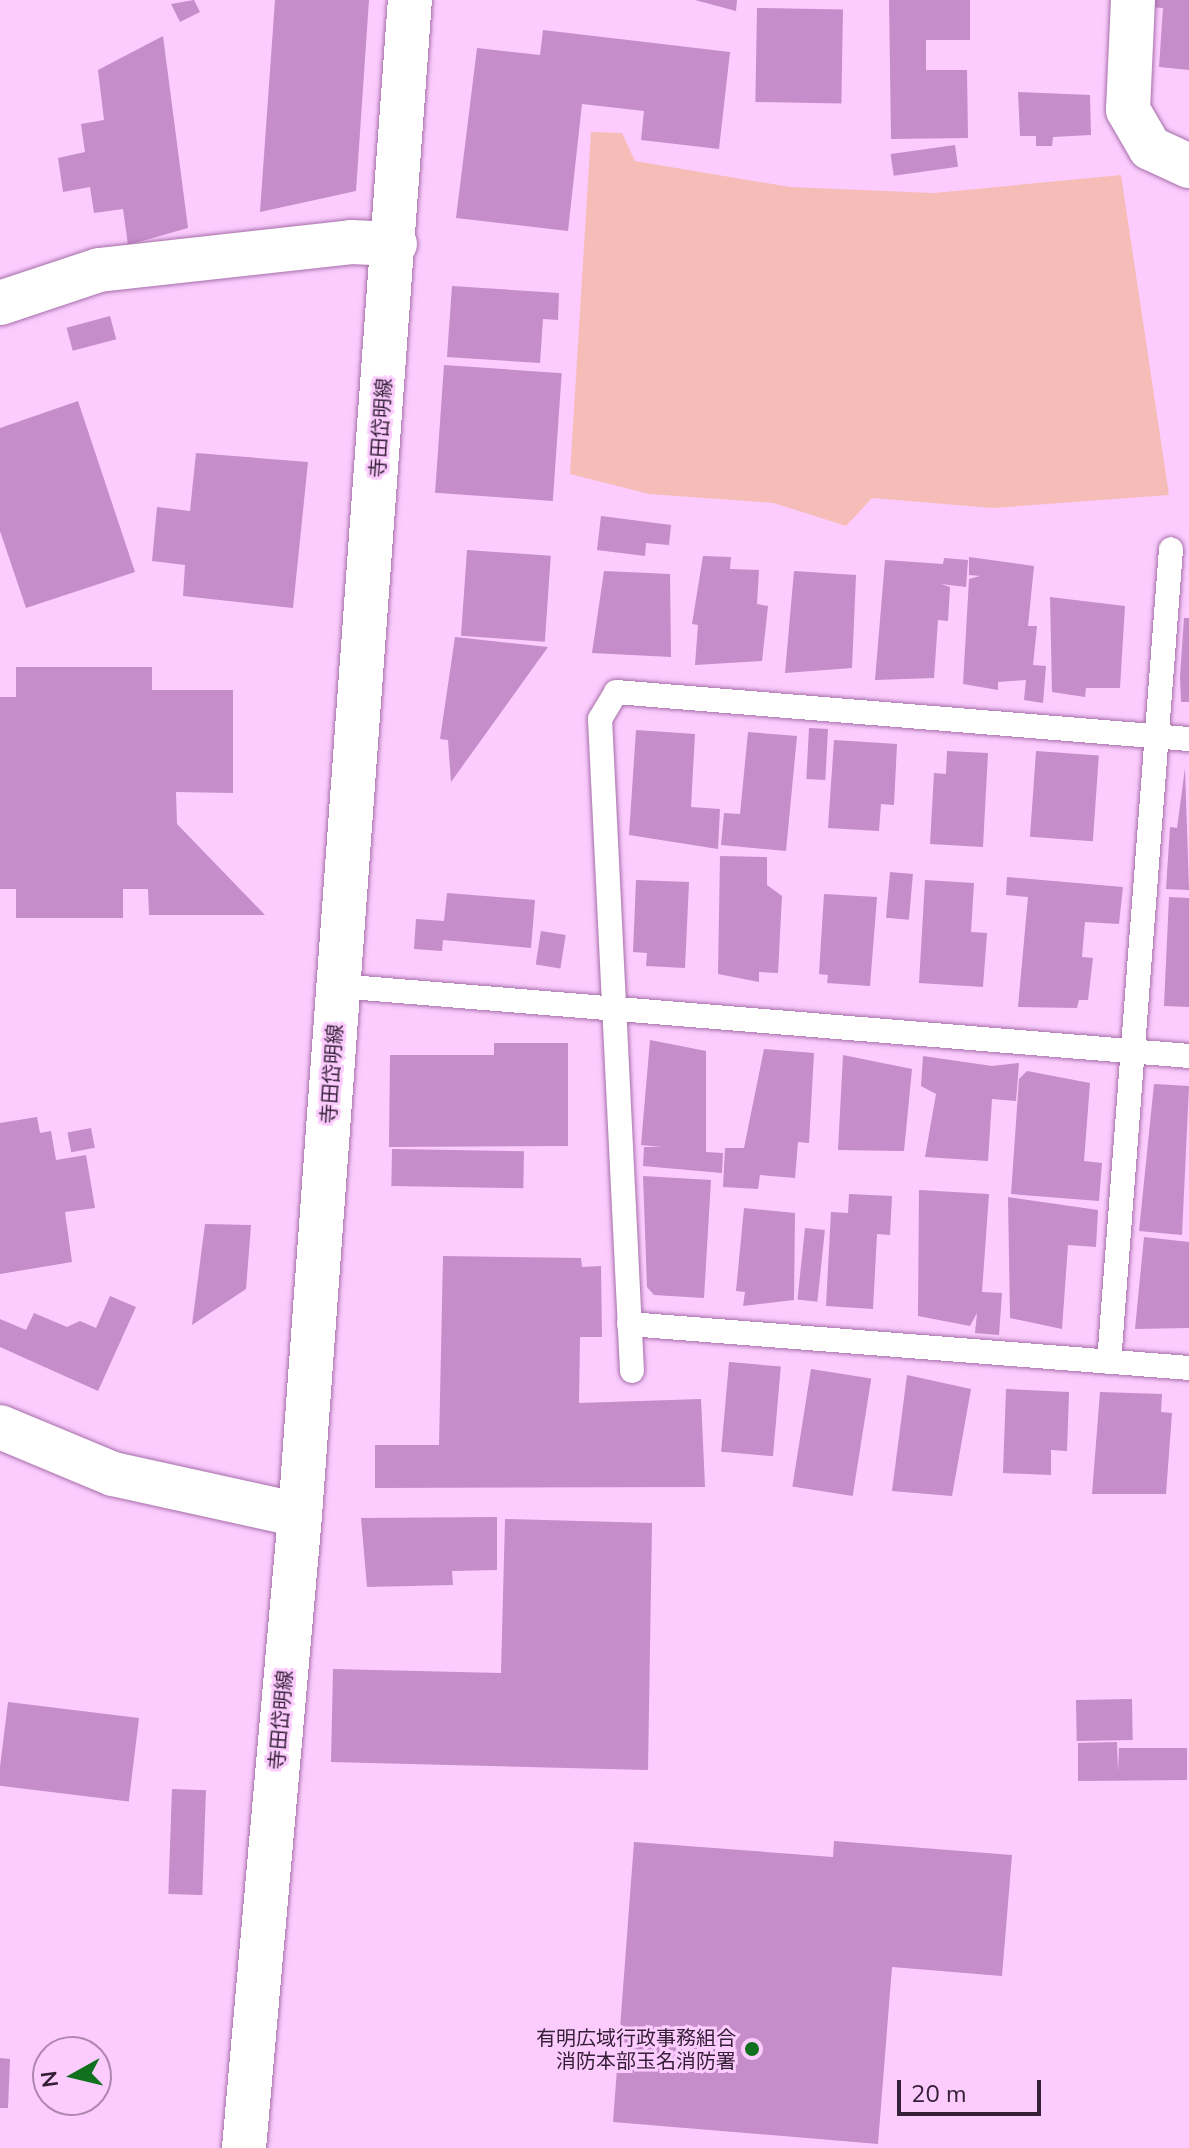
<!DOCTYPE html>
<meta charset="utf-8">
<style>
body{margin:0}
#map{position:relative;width:1189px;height:2148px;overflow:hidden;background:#fcccfe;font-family:"Nunito Sans","Noto Sans JP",sans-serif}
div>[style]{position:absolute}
.green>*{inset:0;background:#f6bdb8}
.building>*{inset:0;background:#c58dc9;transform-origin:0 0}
.roads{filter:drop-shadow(0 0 2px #a56fa9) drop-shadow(0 0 2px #a56fa9)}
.service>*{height:24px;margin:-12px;padding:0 12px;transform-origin:12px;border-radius:12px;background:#fff}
.minor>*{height:44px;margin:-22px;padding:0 22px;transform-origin:22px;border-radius:22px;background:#fff}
.tertiary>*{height:44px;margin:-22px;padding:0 22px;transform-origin:22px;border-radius:22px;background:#fff}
.secondary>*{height:44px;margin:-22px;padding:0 22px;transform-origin:22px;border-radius:22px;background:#fff}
.dots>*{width:22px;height:22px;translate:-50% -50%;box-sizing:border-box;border:4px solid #fcccfe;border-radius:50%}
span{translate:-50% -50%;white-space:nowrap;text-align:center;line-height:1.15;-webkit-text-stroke:6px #fcccfe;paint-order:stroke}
.street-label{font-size:20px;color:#362038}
.poi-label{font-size:20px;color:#362038}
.right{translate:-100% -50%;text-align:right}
.north{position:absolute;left:32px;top:2036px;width:80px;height:80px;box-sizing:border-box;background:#fcccfe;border:2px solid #ad87af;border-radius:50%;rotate:262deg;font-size:22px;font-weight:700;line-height:32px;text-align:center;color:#362038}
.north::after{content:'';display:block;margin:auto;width:28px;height:36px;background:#10701d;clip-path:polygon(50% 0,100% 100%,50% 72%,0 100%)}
.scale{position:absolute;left:897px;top:2080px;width:144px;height:36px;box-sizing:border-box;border:4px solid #362038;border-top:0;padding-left:10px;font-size:24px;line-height:28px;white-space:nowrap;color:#362038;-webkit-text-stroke:6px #fcccfe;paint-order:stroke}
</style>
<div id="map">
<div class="green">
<i style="clip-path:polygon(591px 132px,622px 133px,635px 161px,790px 187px,934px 193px,1121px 175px,1169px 495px,993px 508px,872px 498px,846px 526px,774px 503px,649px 494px,570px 474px)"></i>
</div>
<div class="building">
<i style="clip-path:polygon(194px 0,200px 12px,180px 22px,171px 4px)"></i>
<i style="clip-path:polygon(275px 0,369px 0,356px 191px,260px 212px)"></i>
<i style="clip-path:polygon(695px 0,737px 0,736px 11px)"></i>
<i style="clip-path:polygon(889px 0,970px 0,970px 40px,926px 40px,926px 70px,967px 70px,968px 138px,891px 139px)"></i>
<i style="clip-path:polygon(1148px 0,1189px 0,1189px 70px,1159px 67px,1163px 8px,1148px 7px)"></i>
<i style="left:757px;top:8px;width:86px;height:94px;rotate:1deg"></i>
<i style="clip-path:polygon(543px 30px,730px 52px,719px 149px,641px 140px,644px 111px,582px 104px,568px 231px,456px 218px,477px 48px,540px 55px)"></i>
<i style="clip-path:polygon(163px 36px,188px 228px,128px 245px,123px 209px,94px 213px,90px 187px,63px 192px,58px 158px,85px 152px,81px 124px,104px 120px,98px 70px)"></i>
<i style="clip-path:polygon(1018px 92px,1090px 95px,1091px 135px,1053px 137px,1052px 146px,1036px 146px,1036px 136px,1020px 136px)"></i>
<i style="left:955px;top:145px;width:22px;height:65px;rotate:82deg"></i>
<i style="clip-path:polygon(452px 286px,559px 293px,558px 320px,543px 319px,540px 363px,447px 357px)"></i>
<i style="left:110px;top:316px;width:24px;height:45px;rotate:75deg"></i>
<i style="left:444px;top:365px;width:118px;height:128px;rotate:4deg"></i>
<i style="clip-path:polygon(78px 401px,135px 572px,26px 608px,0 531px,0 428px)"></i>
<i style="clip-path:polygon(196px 453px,308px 462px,293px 608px,183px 596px,185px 565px,152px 561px,157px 507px,190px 511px)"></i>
<i style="clip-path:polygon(601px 516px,671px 525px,669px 545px,646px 543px,645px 556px,597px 550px)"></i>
<i style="left:467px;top:550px;width:84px;height:86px;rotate:4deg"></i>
<i style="clip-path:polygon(703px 556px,731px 557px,730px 569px,759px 570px,757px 604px,768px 606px,762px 661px,695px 665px,698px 625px,692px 624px)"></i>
<i style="clip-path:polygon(969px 557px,1034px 566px,1028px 626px,1037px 626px,1033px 665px,1046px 666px,1043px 703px,1024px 700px,1026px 680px,998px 682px,998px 690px,963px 684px,969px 579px,980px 576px,969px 575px)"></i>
<i style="clip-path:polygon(944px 558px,968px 560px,966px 587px,941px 584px,950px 587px,948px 621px,938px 620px,934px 678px,875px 680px,885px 560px,943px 564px)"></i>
<i style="clip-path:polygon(604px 571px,670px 574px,671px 657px,592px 653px)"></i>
<i style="clip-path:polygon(794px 571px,856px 575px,852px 668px,785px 673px)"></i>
<i style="clip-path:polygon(1050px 597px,1125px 606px,1120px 688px,1086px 688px,1085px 697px,1052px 692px)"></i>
<i style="clip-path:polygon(1184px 618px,1189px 618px,1189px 702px,1181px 702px,1180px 677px)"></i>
<i style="clip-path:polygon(455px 637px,548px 647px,451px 782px,448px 740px,440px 739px)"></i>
<i style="clip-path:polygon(16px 667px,152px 667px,152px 690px,233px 690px,233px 793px,176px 792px,177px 824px,265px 915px,149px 915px,148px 889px,123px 889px,123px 918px,16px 918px,16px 889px,0 889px,0 697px,16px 697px)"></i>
<i style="left:809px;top:728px;width:19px;height:51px;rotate:3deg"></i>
<i style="clip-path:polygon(636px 730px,695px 734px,691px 807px,720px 809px,718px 849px,629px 835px)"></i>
<i style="clip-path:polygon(748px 732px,797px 736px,786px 851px,721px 845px,724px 813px,740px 814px)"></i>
<i style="clip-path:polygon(834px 740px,897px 744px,894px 805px,881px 804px,879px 831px,828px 828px)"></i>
<i style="clip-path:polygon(947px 751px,988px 753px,983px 847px,930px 844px,934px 773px,946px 774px)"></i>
<i style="left:1036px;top:751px;width:63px;height:86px;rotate:4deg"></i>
<i style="clip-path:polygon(1185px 768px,1189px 890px,1166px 889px,1170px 827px,1177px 828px)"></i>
<i style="clip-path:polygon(720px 856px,767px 857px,767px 885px,782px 896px,778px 973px,759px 972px,759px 982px,718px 974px)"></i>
<i style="left:890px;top:872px;width:23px;height:46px;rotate:5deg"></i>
<i style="clip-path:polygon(1007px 877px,1123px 887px,1119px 924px,1085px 922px,1082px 957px,1093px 958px,1088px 1000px,1079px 1000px,1077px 1008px,1018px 1007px,1028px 897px,1006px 895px)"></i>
<i style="clip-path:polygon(636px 880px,689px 882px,685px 968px,646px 966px,647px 953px,633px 952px)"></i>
<i style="clip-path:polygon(925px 880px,974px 883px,971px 932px,987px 933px,983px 987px,919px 983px)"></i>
<i style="clip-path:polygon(447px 893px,535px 900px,531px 948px,443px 940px,442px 951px,414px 949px,416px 919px,444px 921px)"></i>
<i style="clip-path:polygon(824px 894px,877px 897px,870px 986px,827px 983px,828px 975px,819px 974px)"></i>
<i style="clip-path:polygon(1169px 897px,1189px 898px,1189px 1007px,1164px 1006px)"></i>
<i style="left:541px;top:931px;width:25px;height:34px;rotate:9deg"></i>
<i style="clip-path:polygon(650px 1040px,706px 1051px,706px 1152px,723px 1153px,722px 1173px,643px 1166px,644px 1147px,662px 1147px,641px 1145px)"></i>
<i style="clip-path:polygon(494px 1043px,568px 1043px,568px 1146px,389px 1147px,390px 1055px,494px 1055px)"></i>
<i style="clip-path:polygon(764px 1049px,814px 1053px,809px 1143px,798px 1142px,795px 1178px,760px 1175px,758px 1189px,723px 1187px,725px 1148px,744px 1148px)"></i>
<i style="clip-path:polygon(843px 1055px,912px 1069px,904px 1151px,838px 1150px)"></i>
<i style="clip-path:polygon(923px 1056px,992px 1066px,1019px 1063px,1016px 1101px,992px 1099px,988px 1161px,925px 1157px,936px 1094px,921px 1086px)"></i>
<i style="clip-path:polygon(1027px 1071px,1090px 1083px,1084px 1161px,1102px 1163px,1099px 1201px,1011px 1194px,1019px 1079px)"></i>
<i style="clip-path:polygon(1154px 1084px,1189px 1086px,1182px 1235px,1139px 1231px)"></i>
<i style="clip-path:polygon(37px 1117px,40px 1133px,51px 1131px,56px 1160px,86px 1155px,95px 1208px,65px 1212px,72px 1262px,0 1274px,0 1123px)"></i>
<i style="left:91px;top:1128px;width:20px;height:24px;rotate:79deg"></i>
<i style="left:392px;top:1149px;width:132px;height:37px;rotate:1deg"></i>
<i style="clip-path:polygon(643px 1176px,711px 1180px,704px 1298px,654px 1295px,647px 1287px)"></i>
<i style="clip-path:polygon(919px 1190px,989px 1194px,982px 1292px,1002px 1293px,999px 1335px,975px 1333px,977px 1313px,970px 1326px,918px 1316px)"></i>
<i style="clip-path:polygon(849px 1194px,892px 1196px,890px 1235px,877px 1234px,873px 1309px,826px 1306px,831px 1212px,848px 1213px)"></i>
<i style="clip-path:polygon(1008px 1197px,1098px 1210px,1096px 1247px,1068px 1245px,1062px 1329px,1010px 1318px)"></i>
<i style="clip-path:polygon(744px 1208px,795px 1213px,794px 1300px,743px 1306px,745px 1292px,736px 1291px)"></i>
<i style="clip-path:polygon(205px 1224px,251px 1225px,246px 1289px,192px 1325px)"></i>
<i style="left:805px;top:1228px;width:20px;height:72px;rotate:6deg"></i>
<i style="clip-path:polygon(1144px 1237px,1189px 1242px,1189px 1328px,1135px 1329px)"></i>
<i style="clip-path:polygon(443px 1256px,581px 1258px,582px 1267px,601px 1266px,602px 1337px,580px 1337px,579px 1403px,701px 1399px,705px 1487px,375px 1488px,375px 1445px,439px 1445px)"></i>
<i style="clip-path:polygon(110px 1296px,136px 1307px,98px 1391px,0 1347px,0 1319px,26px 1330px,34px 1313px,67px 1327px,80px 1321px,96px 1328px)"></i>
<i style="left:729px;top:1362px;width:52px;height:90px;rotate:5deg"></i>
<i style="left:811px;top:1369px;width:61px;height:119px;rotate:9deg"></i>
<i style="clip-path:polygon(907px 1375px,971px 1389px,952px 1496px,892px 1491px)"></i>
<i style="clip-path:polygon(1006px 1389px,1069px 1392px,1067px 1451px,1051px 1450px,1051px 1475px,1003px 1473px)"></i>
<i style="clip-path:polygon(1100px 1392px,1162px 1394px,1161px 1412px,1172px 1413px,1166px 1494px,1092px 1494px)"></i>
<i style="clip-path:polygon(497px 1517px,497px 1570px,452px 1571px,453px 1585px,367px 1587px,361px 1518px)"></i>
<i style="clip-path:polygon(505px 1519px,652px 1523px,648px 1770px,331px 1762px,333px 1669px,501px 1673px)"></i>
<i style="left:1132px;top:1699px;width:41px;height:56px;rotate:89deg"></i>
<i style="left:8px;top:1702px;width:132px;height:84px;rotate:7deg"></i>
<i style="clip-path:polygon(1117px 1742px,1118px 1772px,1119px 1748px,1187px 1748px,1187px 1780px,1078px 1781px,1078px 1743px)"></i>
<i style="left:172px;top:1789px;width:34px;height:105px;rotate:2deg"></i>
<i style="clip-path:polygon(834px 1841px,1012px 1855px,1002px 1976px,892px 1967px,878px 2144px,613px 2122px,634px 1842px,833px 1857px)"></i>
<i style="clip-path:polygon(0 2058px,10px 2059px,8px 2108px,0 2108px)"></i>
</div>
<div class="roads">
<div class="service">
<i style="left:338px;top:986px;width:854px;rotate:4.7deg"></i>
<i style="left:629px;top:1324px;width:562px;rotate:4.49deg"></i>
<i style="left:1109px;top:1362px;width:815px;rotate:-85.64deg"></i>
<i style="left:632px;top:1371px;width:653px;rotate:-92.81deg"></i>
<i style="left:600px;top:719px;width:31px;rotate:-59deg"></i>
<i style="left:616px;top:692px;width:575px;rotate:4.69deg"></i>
</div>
<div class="minor">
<i style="left:1133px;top:0;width:110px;rotate:92.6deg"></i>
<i style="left:1128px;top:110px;width:44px;rotate:59.9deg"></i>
<i style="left:1150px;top:148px;width:43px;rotate:24.8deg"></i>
<i style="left:0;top:303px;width:104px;rotate:-18.4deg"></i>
<i style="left:99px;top:270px;width:254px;rotate:-6.3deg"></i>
<i style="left:351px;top:242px;width:44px;rotate:2.6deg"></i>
</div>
<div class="tertiary">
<i style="left:0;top:1427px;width:122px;rotate:22.6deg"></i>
<i style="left:113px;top:1474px;width:191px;rotate:12.4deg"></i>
</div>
<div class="secondary">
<i style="left:244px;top:2148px;width:635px;rotate:-84.94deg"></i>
<i style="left:300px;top:1515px;width:1519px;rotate:-85.85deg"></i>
</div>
</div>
<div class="dots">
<i style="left:752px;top:2049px;background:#10701d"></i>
</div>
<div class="street-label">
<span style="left:381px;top:428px;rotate:-86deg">寺田岱明線</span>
<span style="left:332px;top:1074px;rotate:-86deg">寺田岱明線</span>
<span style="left:281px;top:1720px;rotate:-85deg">寺田岱明線</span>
</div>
<div class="poi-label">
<span class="right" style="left:736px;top:2050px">有明広域行政事務組合<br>消防本部玉名消防署</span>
</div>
<div class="north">N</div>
<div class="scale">20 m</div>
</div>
